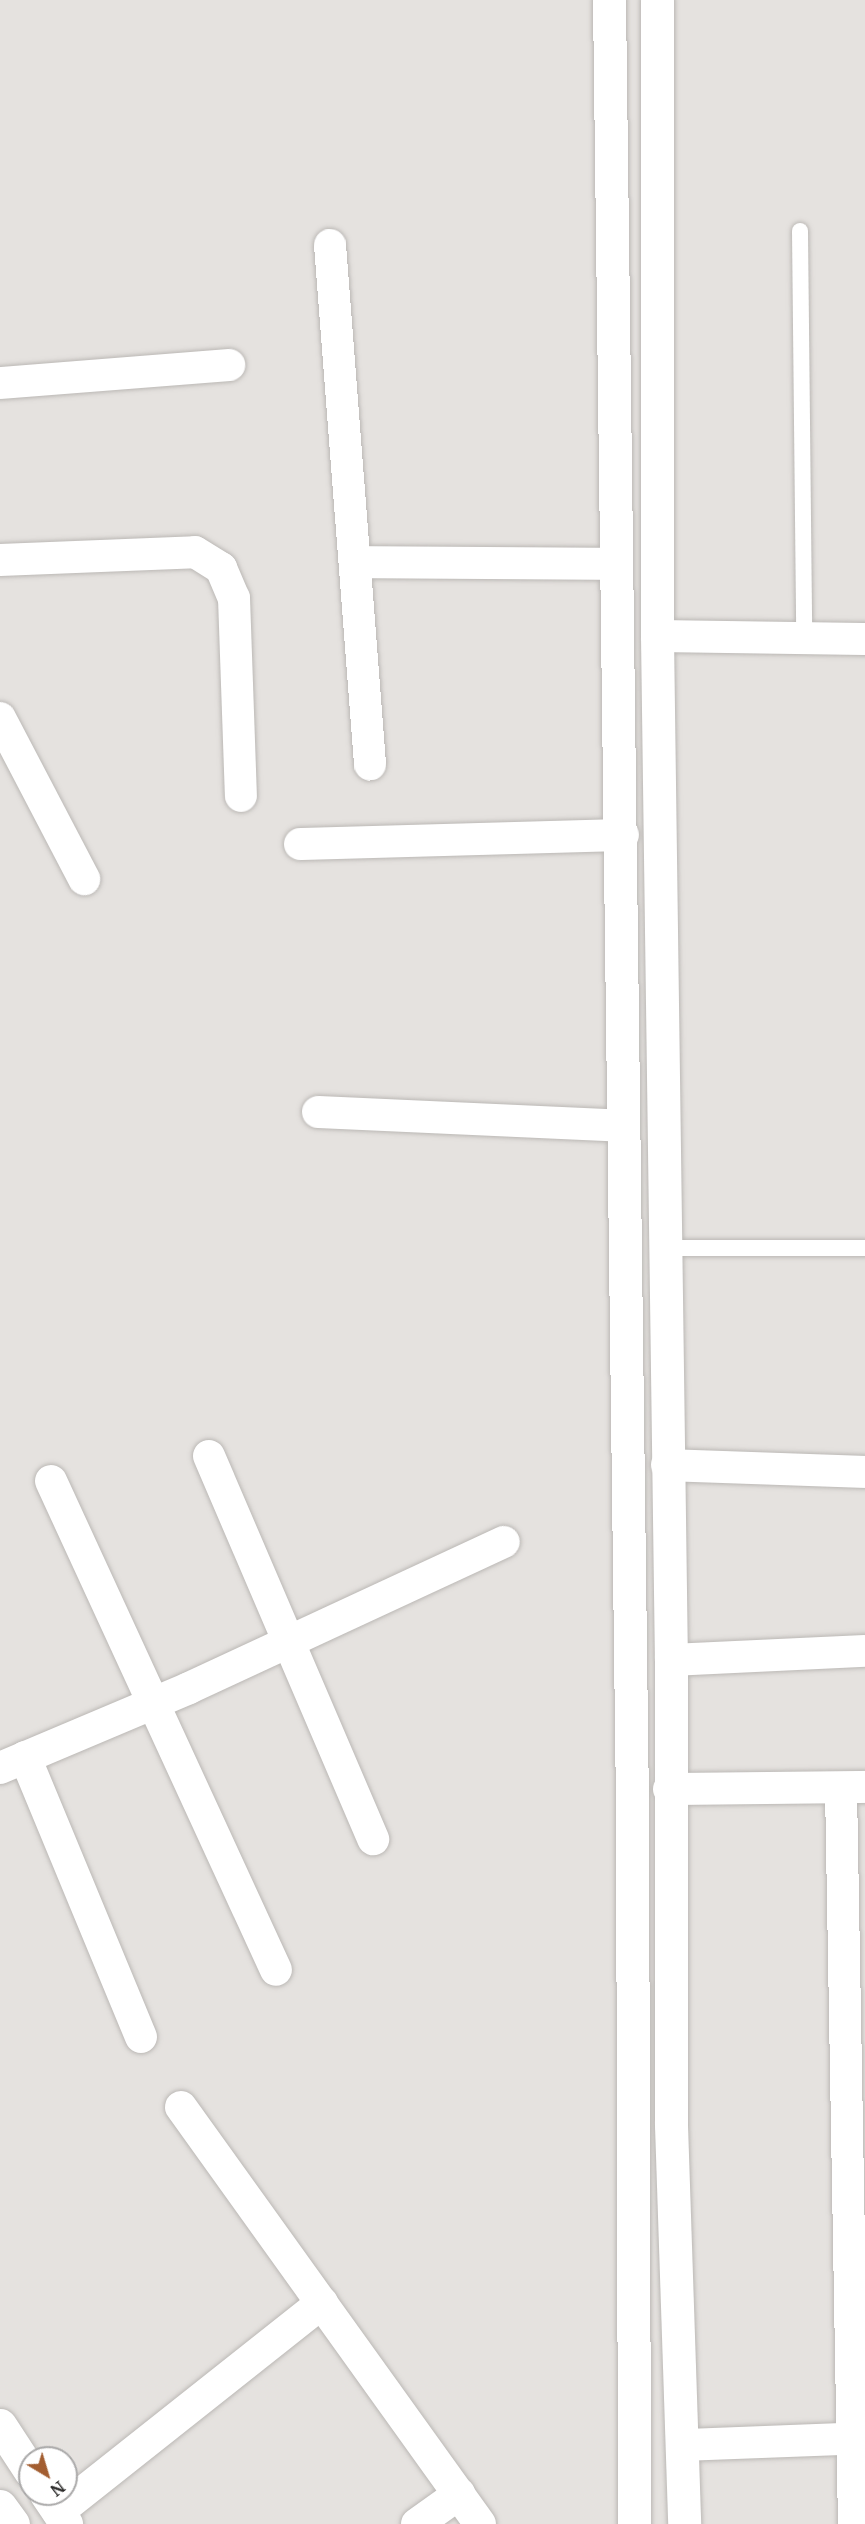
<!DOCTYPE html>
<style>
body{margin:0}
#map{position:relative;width:865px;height:2524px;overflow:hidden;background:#e5e2df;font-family:Merriweather,serif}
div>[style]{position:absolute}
.roads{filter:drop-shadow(0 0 2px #bbb8b5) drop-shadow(0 0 2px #bbb8b5)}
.lane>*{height:16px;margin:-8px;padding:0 8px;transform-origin:8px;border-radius:8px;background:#fff}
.street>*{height:32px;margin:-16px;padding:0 16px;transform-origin:16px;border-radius:16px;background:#fff}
.secondary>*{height:33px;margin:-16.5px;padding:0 16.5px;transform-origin:16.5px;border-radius:16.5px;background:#fff}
.primary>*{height:33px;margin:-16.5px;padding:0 16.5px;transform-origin:16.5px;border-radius:16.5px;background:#fff}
span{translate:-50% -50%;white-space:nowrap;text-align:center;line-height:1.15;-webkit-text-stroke:6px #fff;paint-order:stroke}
.north{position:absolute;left:18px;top:2446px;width:60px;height:60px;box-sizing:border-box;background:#fff;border:2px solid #aaa9a9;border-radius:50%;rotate:142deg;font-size:16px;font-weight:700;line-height:24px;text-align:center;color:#2a2928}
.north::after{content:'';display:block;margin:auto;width:21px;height:27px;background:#a35e31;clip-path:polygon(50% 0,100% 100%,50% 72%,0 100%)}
</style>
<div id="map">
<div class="roads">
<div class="lane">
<i style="left:800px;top:231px;width:408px;rotate:89.4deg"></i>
<i style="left:667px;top:1248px;width:198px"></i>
</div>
<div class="street">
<i style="left:330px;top:245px;width:521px;rotate:85.59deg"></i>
<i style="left:0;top:383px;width:230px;rotate:-4.5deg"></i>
<i style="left:0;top:560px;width:195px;rotate:-2.3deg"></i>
<i style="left:195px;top:552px;width:31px;rotate:32deg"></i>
<i style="left:221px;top:568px;width:33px;rotate:67deg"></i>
<i style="left:234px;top:598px;width:198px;rotate:88deg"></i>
<i style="left:355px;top:562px;width:262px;rotate:0.4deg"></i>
<i style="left:657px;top:636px;width:208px;rotate:0.8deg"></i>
<i style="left:0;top:718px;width:182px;rotate:62.4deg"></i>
<i style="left:300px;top:844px;width:323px;rotate:-1.6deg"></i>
<i style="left:318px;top:1112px;width:305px;rotate:2.6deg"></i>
<i style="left:209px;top:1456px;width:417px;rotate:66.8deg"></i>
<i style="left:667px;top:1465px;width:198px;rotate:2deg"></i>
<i style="left:51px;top:1481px;width:538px;rotate:65.29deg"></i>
<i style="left:671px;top:1660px;width:194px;rotate:-2.7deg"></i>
<i style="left:25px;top:1757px;width:303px;rotate:67.5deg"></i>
<i style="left:0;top:1768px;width:205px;rotate:-22.9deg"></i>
<i style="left:189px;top:1688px;width:347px;rotate:-24.9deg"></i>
<i style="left:841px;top:1788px;width:736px;rotate:88.99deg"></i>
<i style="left:669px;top:1789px;width:196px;rotate:-0.6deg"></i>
<i style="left:181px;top:2107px;width:513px;rotate:54.36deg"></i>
<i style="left:684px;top:2445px;width:181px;rotate:-2.2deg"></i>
<i style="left:58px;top:2512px;width:337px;rotate:-38.4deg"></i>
<i style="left:417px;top:2524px;width:52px;rotate:-35.5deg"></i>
</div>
<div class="secondary">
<i style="left:0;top:2425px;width:55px;rotate:56.9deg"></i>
<i style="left:46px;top:2494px;width:36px;rotate:56deg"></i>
<i style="left:0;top:2506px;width:22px;rotate:54deg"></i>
</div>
<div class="primary">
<i style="left:609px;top:0;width:1801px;rotate:89.27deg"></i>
<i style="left:632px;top:1801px;width:723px;rotate:89.84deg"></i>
<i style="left:657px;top:0;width:636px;rotate:90deg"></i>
<i style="left:657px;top:636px;width:1024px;rotate:89.22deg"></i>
<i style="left:671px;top:1660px;width:465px;rotate:90deg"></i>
<i style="left:671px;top:2125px;width:399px;rotate:88.1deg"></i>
</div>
</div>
<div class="north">N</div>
</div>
